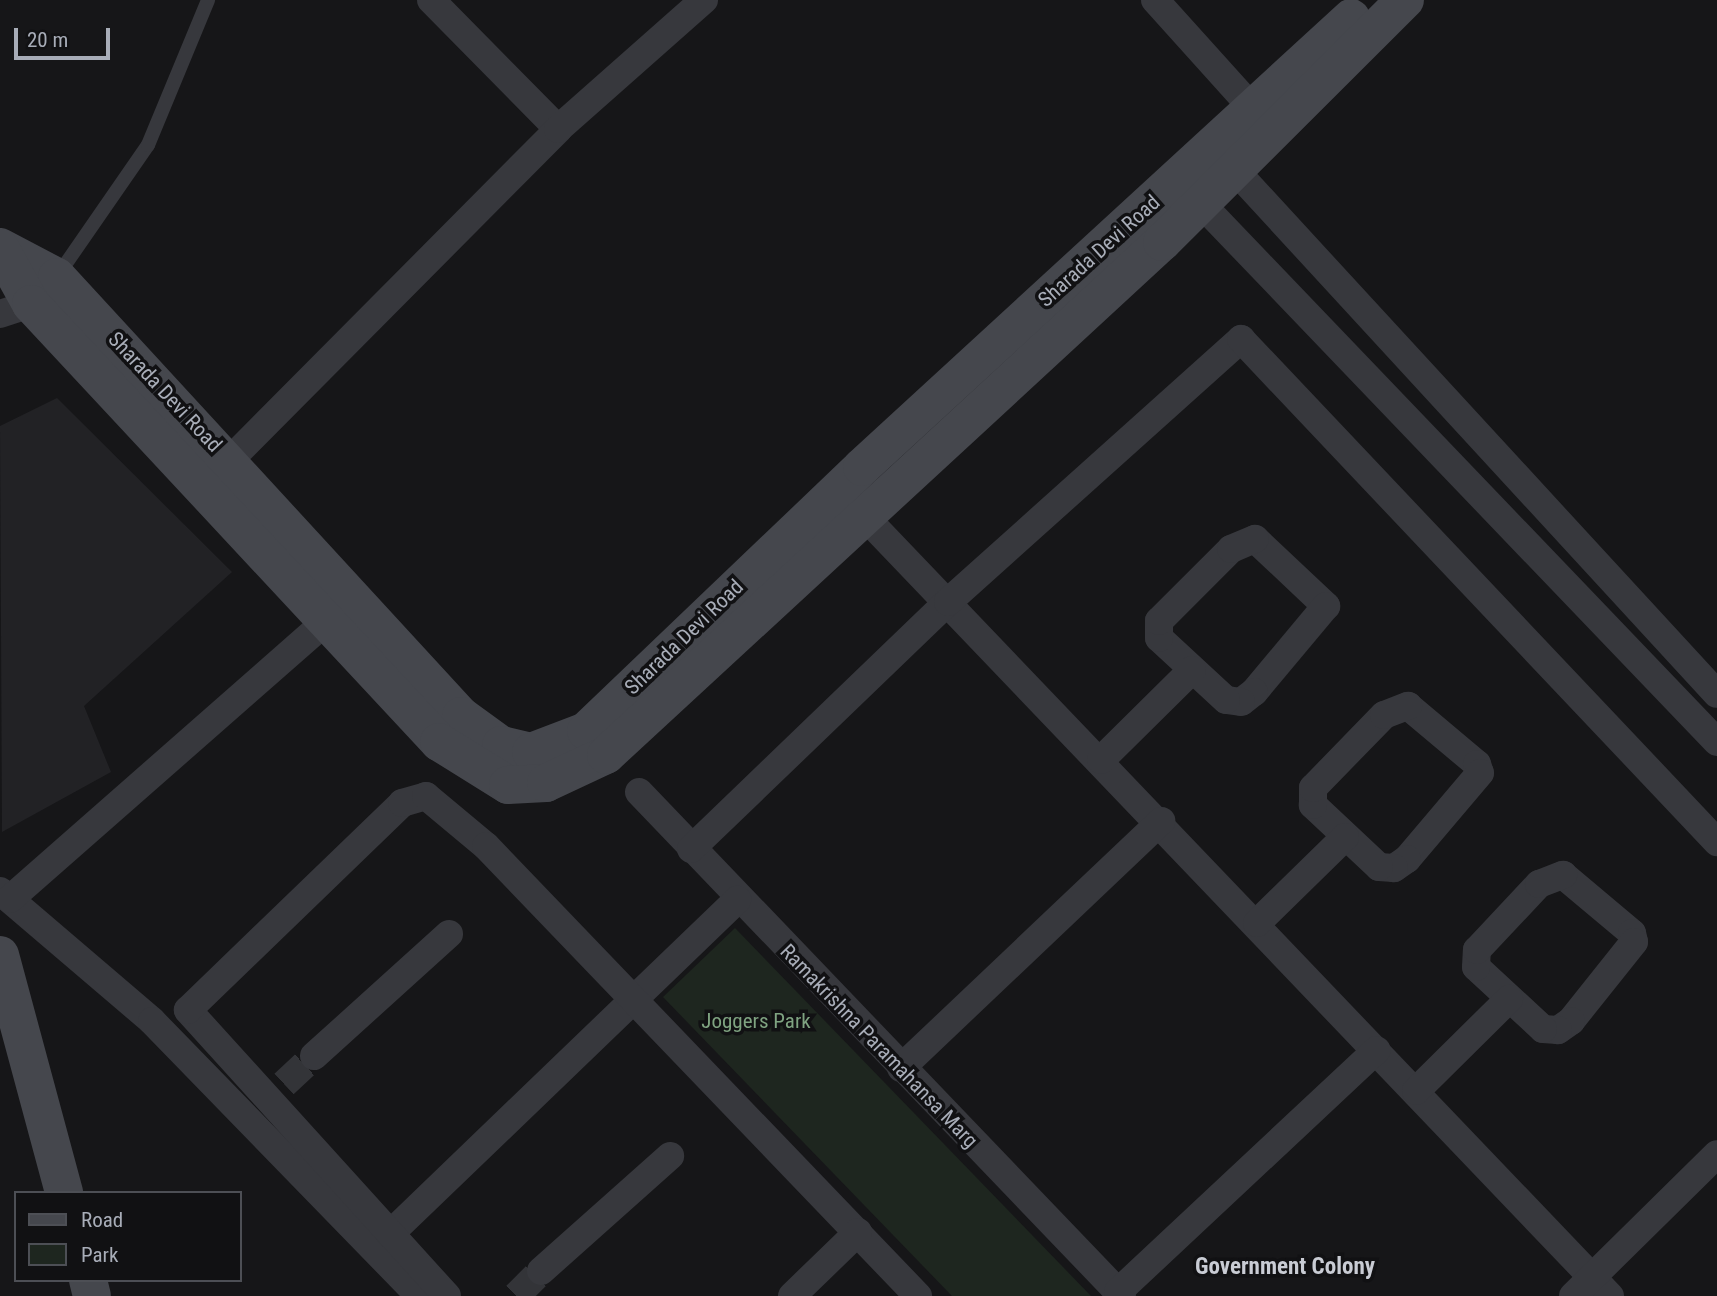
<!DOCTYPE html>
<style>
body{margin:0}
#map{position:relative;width:1717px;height:1296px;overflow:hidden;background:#161618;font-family:"Roboto Condensed",sans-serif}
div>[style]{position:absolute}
.built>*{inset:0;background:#222225}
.green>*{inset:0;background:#1e261f}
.street-tunnel>*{height:28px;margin-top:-14px;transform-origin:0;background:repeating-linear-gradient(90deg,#333438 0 28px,transparent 0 42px)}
.lane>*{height:14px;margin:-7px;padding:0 7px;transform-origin:7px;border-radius:7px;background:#37383d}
.street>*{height:28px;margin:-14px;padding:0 14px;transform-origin:14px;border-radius:14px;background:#37383d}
.secondary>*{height:38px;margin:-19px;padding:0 19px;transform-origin:19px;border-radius:19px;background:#45474d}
span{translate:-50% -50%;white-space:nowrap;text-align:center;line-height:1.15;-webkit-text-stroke:7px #111113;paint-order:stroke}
.street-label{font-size:21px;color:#a8adb8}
.park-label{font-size:21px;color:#7fa381}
.neighbourhood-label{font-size:23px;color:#c9ccd4;font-weight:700}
.legend{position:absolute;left:14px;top:1191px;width:228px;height:91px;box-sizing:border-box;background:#111113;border:2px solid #4d4f55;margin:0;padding:9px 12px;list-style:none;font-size:21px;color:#a8adb8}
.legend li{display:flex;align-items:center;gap:14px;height:35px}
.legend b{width:35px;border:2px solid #4d4f55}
.scale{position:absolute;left:14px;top:28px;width:96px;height:32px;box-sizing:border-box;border:4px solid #a8adb8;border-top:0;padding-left:9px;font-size:21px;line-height:24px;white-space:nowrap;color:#a8adb8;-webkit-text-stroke:5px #111113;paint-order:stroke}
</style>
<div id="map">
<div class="built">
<i style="clip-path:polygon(57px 398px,232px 572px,84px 706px,111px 772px,2px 832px,0 426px)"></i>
</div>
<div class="green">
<i style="clip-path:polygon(735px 928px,1091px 1296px,952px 1296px,663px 997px)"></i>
</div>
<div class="street-tunnel">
<i style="left:284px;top:1084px;width:41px;rotate:-43deg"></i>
<i style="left:516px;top:1296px;width:35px;rotate:-45deg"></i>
</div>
<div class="lane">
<i style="left:58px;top:275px;width:158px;rotate:-55.3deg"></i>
<i style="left:148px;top:145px;width:157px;rotate:-67.5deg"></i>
</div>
<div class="street">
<i style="left:431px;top:0;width:181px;rotate:45.4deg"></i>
<i style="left:1155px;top:0;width:147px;rotate:48deg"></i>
<i style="left:1221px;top:155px;width:732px;rotate:47.38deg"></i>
<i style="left:1189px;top:191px;width:763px;rotate:46.22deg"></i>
<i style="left:0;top:314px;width:33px;rotate:-18deg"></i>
<i style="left:31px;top:304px;width:17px;rotate:-45deg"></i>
<i style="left:214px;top:476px;width:489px;rotate:-45.2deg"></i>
<i style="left:558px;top:129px;width:195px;rotate:-41.5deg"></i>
<i style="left:865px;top:517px;width:1078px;rotate:46.28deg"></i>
<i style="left:1255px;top:539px;width:98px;rotate:43.3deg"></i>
<i style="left:1326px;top:606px;width:112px;rotate:129.9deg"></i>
<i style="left:1254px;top:692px;width:16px;rotate:142deg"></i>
<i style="left:1241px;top:702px;width:15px;rotate:-172deg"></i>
<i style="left:1226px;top:700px;width:91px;rotate:-137.2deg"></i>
<i style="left:1159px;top:638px;width:17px;rotate:-90deg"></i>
<i style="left:1159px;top:621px;width:102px;rotate:-45deg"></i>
<i style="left:1231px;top:549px;width:26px;rotate:-23deg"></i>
<i style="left:1408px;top:706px;width:90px;rotate:40deg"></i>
<i style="left:1477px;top:764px;width:9px;rotate:72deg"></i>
<i style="left:1480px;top:773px;width:113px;rotate:130.3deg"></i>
<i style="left:1407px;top:859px;width:16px;rotate:145deg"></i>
<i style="left:1394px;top:868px;width:15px;rotate:-176deg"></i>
<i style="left:1379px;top:867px;width:91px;rotate:-136.8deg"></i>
<i style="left:1313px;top:805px;width:17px;rotate:-90deg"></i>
<i style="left:1313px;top:788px;width:102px;rotate:-45.8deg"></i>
<i style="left:1384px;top:715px;width:26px;rotate:-21deg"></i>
<i style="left:1101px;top:760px;width:128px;rotate:-44.7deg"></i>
<i style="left:639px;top:792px;width:698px;rotate:46.22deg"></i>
<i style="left:691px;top:849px;width:356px;rotate:-43.9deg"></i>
<i style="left:948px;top:602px;width:394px;rotate:-41.9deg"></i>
<i style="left:1241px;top:339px;width:693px;rotate:46.58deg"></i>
<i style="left:1563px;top:875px;width:90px;rotate:40deg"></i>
<i style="left:1632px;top:933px;width:9px;rotate:77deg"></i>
<i style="left:1634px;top:942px;width:101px;rotate:128.6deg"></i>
<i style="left:1571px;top:1021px;width:16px;rotate:145deg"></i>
<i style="left:1558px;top:1030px;width:15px;rotate:-176deg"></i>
<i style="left:1543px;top:1029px;width:91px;rotate:-137.2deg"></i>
<i style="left:1476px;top:967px;width:17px;rotate:-87deg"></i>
<i style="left:1477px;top:950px;width:91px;rotate:-46.8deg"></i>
<i style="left:1539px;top:884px;width:26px;rotate:-21deg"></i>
<i style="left:0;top:891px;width:200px;rotate:40.5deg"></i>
<i style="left:152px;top:1021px;width:383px;rotate:45.8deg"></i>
<i style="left:10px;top:899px;width:421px;rotate:-41.3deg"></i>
<i style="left:1257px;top:923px;width:123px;rotate:-44.3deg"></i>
<i style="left:314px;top:1056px;width:182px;rotate:-42.1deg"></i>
<i style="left:901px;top:1068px;width:359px;rotate:-43.5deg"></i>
<i style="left:1416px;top:1091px;width:131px;rotate:-44.7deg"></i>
<i style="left:390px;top:1234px;width:482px;rotate:-43.9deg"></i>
<i style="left:541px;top:1271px;width:173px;rotate:-41.7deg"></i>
<i style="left:1118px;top:1292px;width:354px;rotate:-43.1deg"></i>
<i style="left:447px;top:1296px;width:386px;rotate:-132.2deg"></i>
<i style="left:188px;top:1010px;width:298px;rotate:-44deg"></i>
<i style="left:402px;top:803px;width:25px;rotate:-16deg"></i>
<i style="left:426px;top:796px;width:78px;rotate:39.8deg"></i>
<i style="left:486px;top:846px;width:624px;rotate:46.17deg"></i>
<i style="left:792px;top:1296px;width:92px;rotate:-44.1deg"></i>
<i style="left:1573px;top:1296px;width:202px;rotate:-44.6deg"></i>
</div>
<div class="secondary">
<i style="left:0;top:247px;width:64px;rotate:27.8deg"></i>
<i style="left:57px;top:277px;width:597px;rotate:47.38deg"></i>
<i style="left:461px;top:716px;width:49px;rotate:35.9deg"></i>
<i style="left:501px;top:745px;width:31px;rotate:13deg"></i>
<i style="left:531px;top:752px;width:59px;rotate:-20.9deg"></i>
<i style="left:586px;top:731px;width:382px;rotate:-43.7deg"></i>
<i style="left:862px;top:467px;width:664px;rotate:-42.56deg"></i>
<i style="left:0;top:248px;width:64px;rotate:61deg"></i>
<i style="left:31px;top:304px;width:599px;rotate:47.03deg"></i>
<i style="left:439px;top:742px;width:81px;rotate:31.9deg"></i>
<i style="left:508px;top:785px;width:38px;rotate:-3deg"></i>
<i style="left:546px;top:783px;width:66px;rotate:-25deg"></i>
<i style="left:606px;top:755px;width:757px;rotate:-42.7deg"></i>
<i style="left:1162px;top:242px;width:343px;rotate:-44.9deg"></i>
<i style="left:0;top:955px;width:246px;rotate:74.9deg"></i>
<i style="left:88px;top:1280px;width:16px;rotate:76deg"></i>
</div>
<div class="street-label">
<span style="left:1099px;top:251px;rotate:-42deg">Sharada Devi Road</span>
<span style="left:165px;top:392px;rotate:47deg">Sharada Devi Road</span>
<span style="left:684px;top:637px;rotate:-44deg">Sharada Devi Road</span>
<span style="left:879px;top:1046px;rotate:46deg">Ramakrishna Paramahansa Marg</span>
</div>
<div class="park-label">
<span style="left:756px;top:1021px">Joggers Park</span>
</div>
<div class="neighbourhood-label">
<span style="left:1285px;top:1267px">Government Colony</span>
</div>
<ul class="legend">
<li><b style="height:9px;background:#45474d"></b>Road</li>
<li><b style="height:19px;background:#1e261f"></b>Park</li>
</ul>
<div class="scale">20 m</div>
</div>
